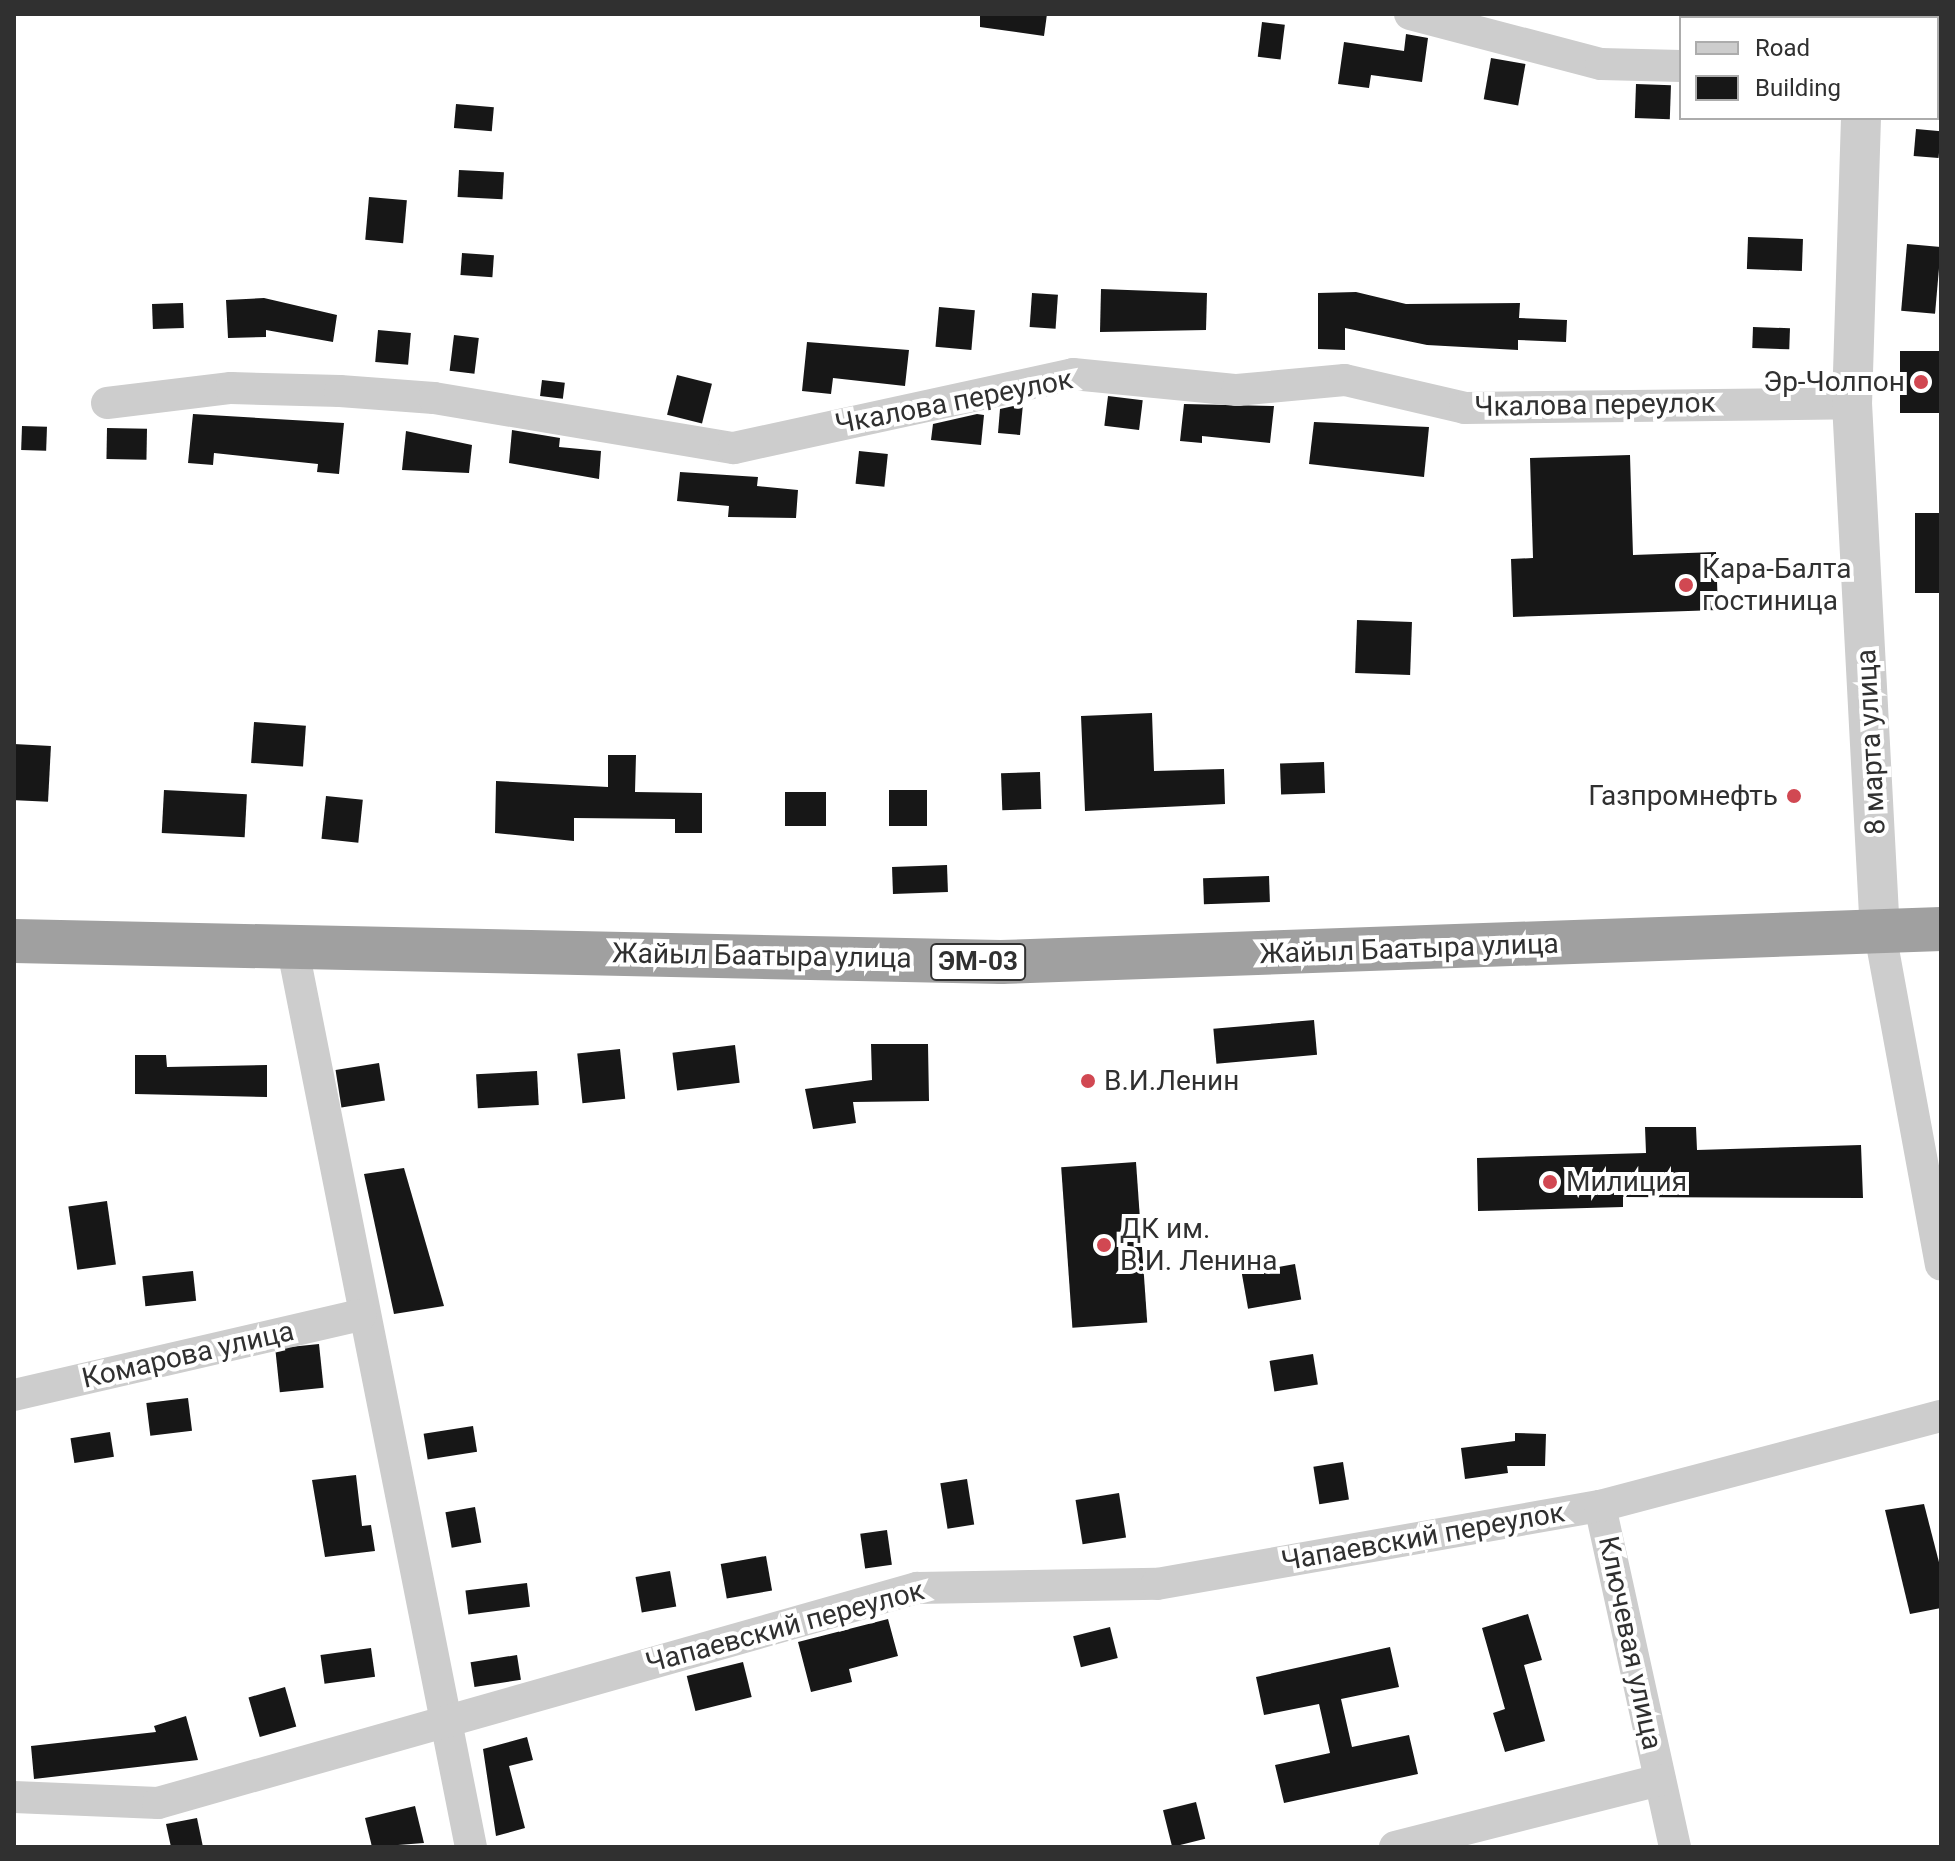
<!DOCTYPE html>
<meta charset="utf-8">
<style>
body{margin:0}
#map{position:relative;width:1955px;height:1861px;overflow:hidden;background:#fff;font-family:Roboto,sans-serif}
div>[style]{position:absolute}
.building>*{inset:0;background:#171717;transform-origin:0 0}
.minor>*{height:32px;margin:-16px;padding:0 16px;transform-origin:16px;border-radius:16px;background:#cdcdcd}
.tertiary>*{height:40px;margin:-20px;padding:0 20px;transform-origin:20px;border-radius:20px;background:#cdcdcd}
.trunk>*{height:44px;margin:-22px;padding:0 22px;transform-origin:22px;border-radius:22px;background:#a0a0a0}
.dots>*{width:22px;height:22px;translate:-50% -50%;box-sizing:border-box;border:4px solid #fff;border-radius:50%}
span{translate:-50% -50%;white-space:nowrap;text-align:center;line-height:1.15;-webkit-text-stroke:8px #fff;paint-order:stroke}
.shield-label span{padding:2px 6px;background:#fff;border:2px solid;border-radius:6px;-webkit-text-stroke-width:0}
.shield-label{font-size:26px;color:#303030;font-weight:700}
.poi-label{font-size:28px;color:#303030}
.right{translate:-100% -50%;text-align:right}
.left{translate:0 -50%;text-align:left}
.street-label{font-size:28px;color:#303030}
.frame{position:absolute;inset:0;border:16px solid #303030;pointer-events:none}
.legend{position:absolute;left:1679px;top:16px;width:260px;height:104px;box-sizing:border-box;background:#fff;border:2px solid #acacac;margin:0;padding:10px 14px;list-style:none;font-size:24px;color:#303030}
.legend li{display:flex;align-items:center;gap:16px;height:40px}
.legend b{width:40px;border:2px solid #acacac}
</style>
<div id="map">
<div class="building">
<i style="clip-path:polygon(980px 14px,1047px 14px,1044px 36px,980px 27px)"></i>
<i style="left:1262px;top:22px;width:23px;height:35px;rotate:7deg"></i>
<i style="clip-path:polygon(1406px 34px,1428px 38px,1422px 82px,1371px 75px,1369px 88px,1338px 84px,1344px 42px,1404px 51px)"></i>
<i style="left:1491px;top:58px;width:35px;height:42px;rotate:10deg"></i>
<i style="left:1636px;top:84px;width:35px;height:34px;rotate:2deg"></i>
<i style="left:456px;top:104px;width:38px;height:24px;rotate:5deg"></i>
<i style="left:1916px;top:129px;width:25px;height:27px;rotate:5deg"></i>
<i style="left:459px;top:170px;width:45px;height:27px;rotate:3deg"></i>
<i style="left:369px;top:197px;width:38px;height:43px;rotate:5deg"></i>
<i style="left:1748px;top:237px;width:55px;height:32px;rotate:2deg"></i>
<i style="left:1907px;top:244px;width:34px;height:67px;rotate:5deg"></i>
<i style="left:462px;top:253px;width:32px;height:22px;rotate:4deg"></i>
<i style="clip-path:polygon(1101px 289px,1207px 293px,1206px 330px,1100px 332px)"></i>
<i style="clip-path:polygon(1356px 292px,1406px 304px,1520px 303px,1519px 318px,1567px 320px,1566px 342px,1518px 340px,1518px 350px,1427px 345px,1345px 328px,1345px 350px,1318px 349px,1318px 293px)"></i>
<i style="left:1032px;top:293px;width:26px;height:34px;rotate:4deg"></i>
<i style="clip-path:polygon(264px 298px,337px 315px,333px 342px,266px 330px,266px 337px,228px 338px,226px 300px)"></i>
<i style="left:183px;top:303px;width:25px;height:31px;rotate:88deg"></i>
<i style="left:939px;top:307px;width:36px;height:40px;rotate:5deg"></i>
<i style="left:1753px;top:327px;width:37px;height:21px;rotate:2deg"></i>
<i style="left:378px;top:330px;width:33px;height:32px;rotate:5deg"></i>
<i style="left:454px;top:335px;width:25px;height:36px;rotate:7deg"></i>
<i style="clip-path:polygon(807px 342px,909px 350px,905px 386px,833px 378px,831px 394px,802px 391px)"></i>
<i style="left:1941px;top:351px;width:62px;height:41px;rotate:90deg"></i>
<i style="left:677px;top:375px;width:36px;height:41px;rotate:14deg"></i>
<i style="left:542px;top:380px;width:23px;height:16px;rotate:7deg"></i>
<i style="left:1108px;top:396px;width:35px;height:30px;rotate:7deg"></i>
<i style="clip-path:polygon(1023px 404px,1020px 435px,998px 433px,1000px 409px)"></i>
<i style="clip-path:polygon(1184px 404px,1274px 406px,1270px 443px,1202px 436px,1202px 443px,1180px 441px)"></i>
<i style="clip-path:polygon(193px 414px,344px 423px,339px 474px,317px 472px,318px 464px,214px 453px,213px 465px,188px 463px)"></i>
<i style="clip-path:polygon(977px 414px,984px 415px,981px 445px,931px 440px,933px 424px)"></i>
<i style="clip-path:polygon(1314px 422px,1429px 427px,1424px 477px,1309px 464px)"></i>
<i style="left:22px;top:426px;width:25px;height:24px;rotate:2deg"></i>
<i style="left:107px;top:428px;width:40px;height:31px;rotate:1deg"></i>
<i style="clip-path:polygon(512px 430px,560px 438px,559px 447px,601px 451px,599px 479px,509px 463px)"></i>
<i style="clip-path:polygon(406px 431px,472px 445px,469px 473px,402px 470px)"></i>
<i style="left:859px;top:451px;width:29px;height:33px;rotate:6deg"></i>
<i style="clip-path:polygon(1630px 455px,1633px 555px,1716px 552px,1718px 610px,1513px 617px,1511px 559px,1533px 558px,1530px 458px)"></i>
<i style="clip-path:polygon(680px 472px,758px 477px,757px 486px,798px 490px,796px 518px,728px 517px,729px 506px,677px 501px)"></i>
<i style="left:1915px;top:513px;width:26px;height:80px"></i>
<i style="left:1357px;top:620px;width:55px;height:53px;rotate:2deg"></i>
<i style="clip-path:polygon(1152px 713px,1154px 771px,1224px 769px,1225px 804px,1085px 811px,1081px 716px)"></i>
<i style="left:254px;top:722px;width:52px;height:41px;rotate:4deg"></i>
<i style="left:14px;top:744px;width:37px;height:56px;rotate:3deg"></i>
<i style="clip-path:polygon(608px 755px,636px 755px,635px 792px,702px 793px,702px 833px,675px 833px,675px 819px,574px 818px,574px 841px,495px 833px,496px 781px,608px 787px)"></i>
<i style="left:1324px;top:762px;width:31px;height:44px;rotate:88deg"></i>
<i style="left:1040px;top:772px;width:37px;height:39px;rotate:88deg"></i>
<i style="left:164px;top:790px;width:83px;height:43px;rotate:3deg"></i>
<i style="left:889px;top:790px;width:38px;height:36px"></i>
<i style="left:785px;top:792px;width:41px;height:34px"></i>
<i style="left:326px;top:796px;width:37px;height:43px;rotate:6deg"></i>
<i style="left:947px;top:865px;width:27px;height:55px;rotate:88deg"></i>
<i style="left:1269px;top:876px;width:26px;height:66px;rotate:88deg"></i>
<i style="left:1314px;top:1020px;width:35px;height:101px;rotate:85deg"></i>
<i style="clip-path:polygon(871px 1044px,928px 1044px,929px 1101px,853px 1102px,856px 1123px,813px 1129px,805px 1089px,872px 1080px)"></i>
<i style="left:735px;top:1045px;width:38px;height:63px;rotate:83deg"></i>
<i style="left:620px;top:1049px;width:50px;height:43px;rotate:84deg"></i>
<i style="clip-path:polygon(135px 1055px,166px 1055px,167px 1067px,267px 1065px,267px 1097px,135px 1094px)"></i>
<i style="left:379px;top:1063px;width:38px;height:44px;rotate:81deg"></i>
<i style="left:537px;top:1071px;width:34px;height:61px;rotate:87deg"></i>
<i style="clip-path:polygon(1645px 1127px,1696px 1127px,1697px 1150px,1861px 1145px,1863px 1198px,1623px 1197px,1623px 1207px,1478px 1211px,1477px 1158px,1646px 1153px)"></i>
<i style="left:1136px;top:1162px;width:161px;height:75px;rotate:86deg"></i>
<i style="clip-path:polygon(404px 1168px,444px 1306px,394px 1314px,364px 1174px)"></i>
<i style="left:107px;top:1201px;width:64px;height:39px;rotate:82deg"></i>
<i style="left:1295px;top:1264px;width:36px;height:54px;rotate:80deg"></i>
<i style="left:193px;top:1271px;width:30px;height:51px;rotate:84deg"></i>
<i style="left:319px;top:1344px;width:44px;height:44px;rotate:84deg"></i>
<i style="left:1313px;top:1354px;width:31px;height:44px;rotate:81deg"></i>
<i style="left:188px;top:1398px;width:33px;height:42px;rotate:83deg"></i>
<i style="left:473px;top:1426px;width:26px;height:50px;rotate:81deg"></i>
<i style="left:110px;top:1432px;width:25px;height:40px;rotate:81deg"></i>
<i style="clip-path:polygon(1515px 1433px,1546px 1434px,1545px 1466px,1507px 1466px,1508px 1473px,1465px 1479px,1461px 1448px,1515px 1441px)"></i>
<i style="left:1343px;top:1462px;width:38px;height:30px;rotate:81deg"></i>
<i style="clip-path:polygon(356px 1475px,362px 1526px,371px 1525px,375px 1551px,325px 1557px,312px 1480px)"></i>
<i style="left:967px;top:1479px;width:46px;height:27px;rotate:81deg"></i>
<i style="left:1119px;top:1493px;width:45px;height:44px;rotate:81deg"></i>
<i style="clip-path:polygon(1924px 1504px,1941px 1570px,1941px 1608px,1910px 1614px,1885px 1510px)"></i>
<i style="left:475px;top:1507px;width:36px;height:30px;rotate:80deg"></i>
<i style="left:887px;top:1530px;width:35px;height:27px;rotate:82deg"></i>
<i style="left:766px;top:1556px;width:35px;height:46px;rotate:80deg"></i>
<i style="left:670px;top:1571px;width:36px;height:35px;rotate:80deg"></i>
<i style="left:527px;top:1583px;width:24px;height:62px;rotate:83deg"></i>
<i style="clip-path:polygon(1528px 1614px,1542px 1660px,1524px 1665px,1545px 1741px,1505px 1752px,1493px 1713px,1505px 1709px,1482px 1628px)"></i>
<i style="clip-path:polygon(888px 1619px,898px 1656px,849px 1669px,852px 1682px,811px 1692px,798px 1642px)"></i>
<i style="left:1110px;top:1627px;width:32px;height:38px;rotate:76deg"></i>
<i style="clip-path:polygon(1390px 1647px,1399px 1687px,1341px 1699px,1352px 1747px,1409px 1735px,1418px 1774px,1284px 1803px,1275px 1765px,1330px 1753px,1319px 1704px,1264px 1715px,1256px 1677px)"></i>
<i style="left:371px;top:1648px;width:29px;height:51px;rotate:82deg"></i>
<i style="left:517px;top:1655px;width:25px;height:47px;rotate:81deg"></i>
<i style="left:743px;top:1662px;width:36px;height:58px;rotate:76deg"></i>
<i style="left:285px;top:1687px;width:41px;height:38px;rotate:74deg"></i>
<i style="clip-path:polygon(186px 1716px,198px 1760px,34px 1779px,31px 1746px,156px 1732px,154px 1726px)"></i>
<i style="clip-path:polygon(527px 1737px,533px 1760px,509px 1766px,525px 1828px,496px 1836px,483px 1749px)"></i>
<i style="left:1196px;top:1802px;width:38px;height:34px;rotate:76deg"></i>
<i style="clip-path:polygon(415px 1806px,424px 1843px,372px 1847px,365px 1818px)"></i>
<i style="clip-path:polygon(197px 1818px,203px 1847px,171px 1847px,166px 1824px)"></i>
</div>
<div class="minor">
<i style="left:1410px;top:14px;width:197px;rotate:14.7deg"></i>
<i style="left:1601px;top:64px;width:80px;rotate:1.4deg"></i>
<i style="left:107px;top:403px;width:125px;rotate:-6.9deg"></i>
<i style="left:231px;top:388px;width:109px;rotate:1.6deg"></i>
<i style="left:340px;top:391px;width:94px;rotate:4.3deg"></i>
<i style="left:434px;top:398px;width:304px;rotate:9.5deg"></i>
<i style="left:734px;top:448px;width:347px;rotate:-12.3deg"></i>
<i style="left:1073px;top:374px;width:165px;rotate:5.6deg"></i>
<i style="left:1237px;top:390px;width:108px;rotate:-5.3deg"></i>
<i style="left:1345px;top:380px;width:123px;rotate:13.1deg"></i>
<i style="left:1465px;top:408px;width:387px;rotate:-0.7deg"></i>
<i style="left:1880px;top:933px;width:337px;rotate:79.6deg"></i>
<i style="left:292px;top:945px;width:920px;rotate:78.78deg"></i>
<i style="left:14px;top:1395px;width:356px;rotate:-13deg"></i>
<i style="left:1600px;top:1506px;width:349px;rotate:77.6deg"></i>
<i style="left:14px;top:1797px;width:144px;rotate:2.4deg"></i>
<i style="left:158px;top:1803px;width:789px;rotate:-15.82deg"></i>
<i style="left:917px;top:1588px;width:240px;rotate:-1deg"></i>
<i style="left:1157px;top:1584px;width:450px;rotate:-10deg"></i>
<i style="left:1600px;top:1506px;width:353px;rotate:-14.8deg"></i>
<i style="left:1395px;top:1847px;width:273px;rotate:-14.2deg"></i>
</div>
<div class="tertiary">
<i style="left:1868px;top:18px;width:4px;rotate:-76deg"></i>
<i style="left:1861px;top:118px;width:285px;rotate:91.8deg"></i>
<i style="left:1852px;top:403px;width:531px;rotate:86.98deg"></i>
</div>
<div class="trunk">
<i style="left:14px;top:941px;width:987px;rotate:1.22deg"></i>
<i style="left:1001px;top:962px;width:941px;rotate:-2.01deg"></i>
</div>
<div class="dots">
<i style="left:1921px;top:382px;background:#d14852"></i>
<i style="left:1686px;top:585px;background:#d14852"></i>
<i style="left:1794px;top:796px;background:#d14852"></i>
<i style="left:1088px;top:1081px;background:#d14852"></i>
<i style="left:1550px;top:1182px;background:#d14852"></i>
<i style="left:1104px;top:1245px;background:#d14852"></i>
</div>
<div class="shield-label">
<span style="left:978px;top:962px">ЭМ-03</span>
</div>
<div class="poi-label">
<span class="right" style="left:1905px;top:382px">Эр-Чолпон</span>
<span class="left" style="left:1702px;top:585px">Кара-Балта<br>гостиница</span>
<span class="right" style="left:1778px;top:796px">Газпромнефть</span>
<span class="left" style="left:1104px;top:1081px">В.И.Ленин</span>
<span class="left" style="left:1566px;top:1182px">Милиция</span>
<span class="left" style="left:1120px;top:1245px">ДК им.<br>В.И. Ленина</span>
</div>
<div class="street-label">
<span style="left:954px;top:402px;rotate:-11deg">Чкалова переулок</span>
<span style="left:1595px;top:405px;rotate:-1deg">Чкалова переулок</span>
<span style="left:1871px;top:742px;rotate:-93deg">8 марта улица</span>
<span style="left:1409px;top:949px;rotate:-2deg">Жайыл Баатыра улица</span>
<span style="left:762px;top:956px;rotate:1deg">Жайыл Баатыра улица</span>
<span style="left:188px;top:1355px;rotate:-13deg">Комарова улица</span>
<span style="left:1423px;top:1537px;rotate:-10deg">Чапаевский переулок</span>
<span style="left:785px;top:1627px;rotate:-15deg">Чапаевский переулок</span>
<span style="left:1630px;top:1643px;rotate:78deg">Ключевая улица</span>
</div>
<div class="frame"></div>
<ul class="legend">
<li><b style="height:10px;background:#cdcdcd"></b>Road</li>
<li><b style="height:22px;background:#171717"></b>Building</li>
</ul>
</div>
